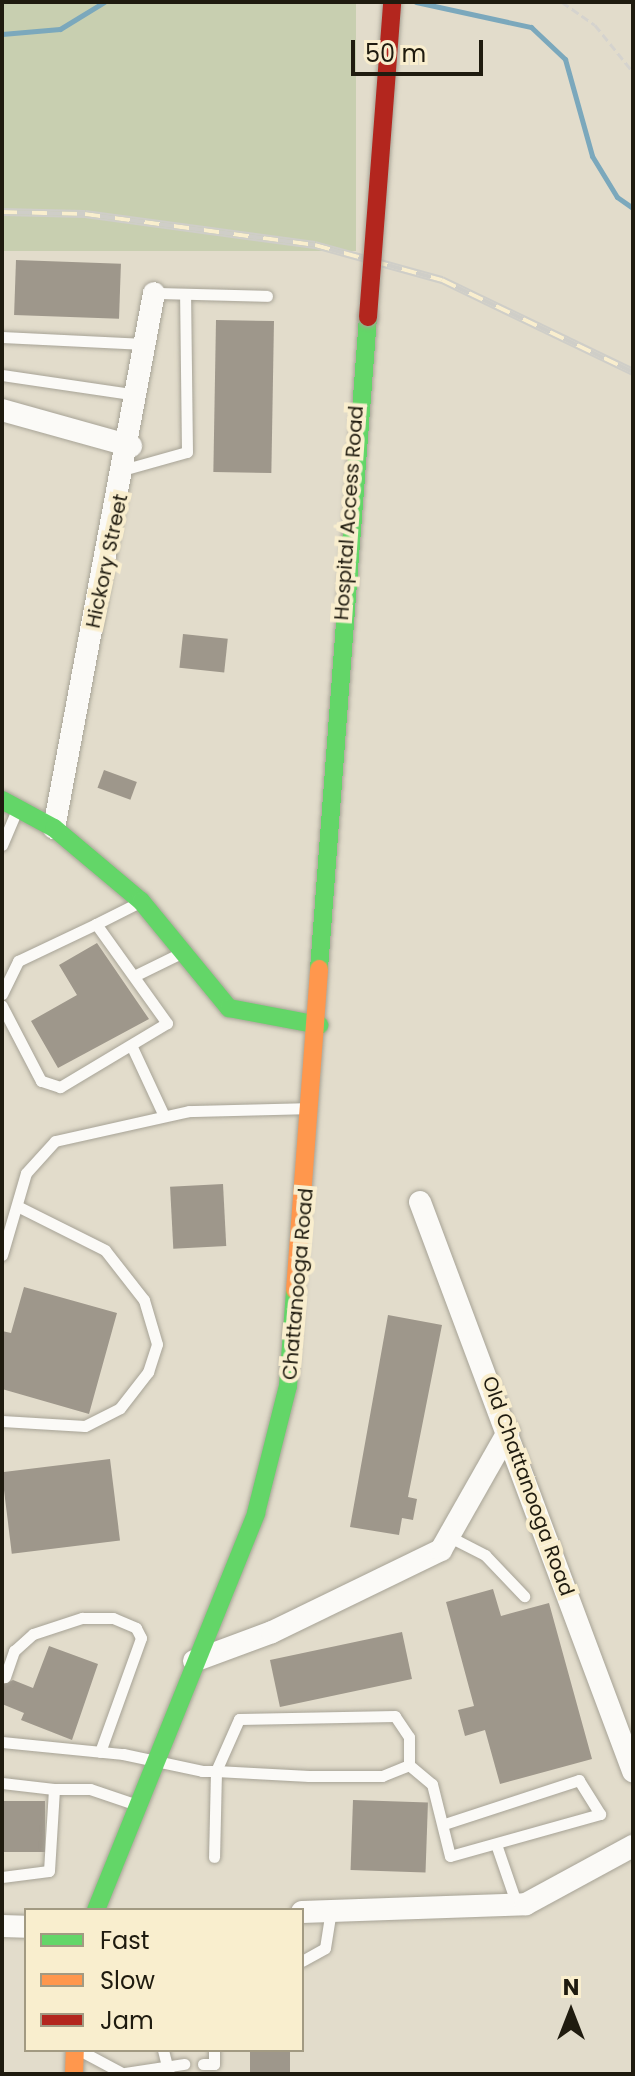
<!DOCTYPE html>
<style>
body{margin:0}
#map{position:relative;width:635px;height:2076px;overflow:hidden;background:#e2dccb;font-family:Poppins,sans-serif}
div>[style]{position:absolute}
.green>*{inset:0;background:#c8cfb0;transform-origin:0 0}
.stream>*{height:5px;margin:-2.5px;padding:0 2.5px;transform-origin:2.5px;border-radius:2.5px;background:#7ba8bc}
.building>*{inset:0;background:#9e978b;transform-origin:0 0}
.path>*{height:3px;margin-top:-1.5px;transform-origin:0;background:repeating-linear-gradient(90deg,#d5d3ce 0 8px,transparent 0 12px)}
.roads{filter:drop-shadow(0 0 2px #a7a396) drop-shadow(0 0 2px #a7a396)}
.lane>*{height:11px;margin:-5.5px;padding:0 5.5px;transform-origin:5.5px;border-radius:5.5px;background:#fbfaf7}
.street>*{height:22px;margin:-11px;padding:0 11px;transform-origin:11px;border-radius:11px;background:#fbfaf7}
.fast>*{height:18px;margin:-9px;padding:0 9px;transform-origin:9px;border-radius:9px;background:#63d668}
.slow>*{height:18px;margin:-9px;padding:0 9px;transform-origin:9px;border-radius:9px;background:#ff974d}
.rail>*{height:8px;margin-top:-4px;transform-origin:0;background:repeating-linear-gradient(90deg,#f9eece 0 15px,#cfcec8 0 30px);box-sizing:border-box;border-block:2px solid #cfcec8}
.bridges{filter:drop-shadow(0 0 2px #a7a396) drop-shadow(0 0 2px #a7a396)}
.jam-bridge>*{height:18px;margin:-9px;padding:0 9px;transform-origin:9px;border-radius:9px;background:#b3261e}
span{translate:-50% -50%;white-space:nowrap;text-align:center;line-height:1.15;-webkit-text-stroke:8px #f9eece;paint-order:stroke}
.street-label{font-size:20px;color:#1f1b0f}
.frame{position:absolute;inset:0;border:4px solid #1f1b0f;pointer-events:none}
.legend{position:absolute;left:24px;top:1908px;width:280px;height:144px;box-sizing:border-box;background:#f9eece;border:2px solid #a29a82;margin:0;padding:10px 14px;list-style:none;font-size:24px;color:#1f1b0f}
.legend li{display:flex;align-items:center;gap:16px;height:40px}
.legend b{width:40px;border:2px solid #a29a82}
.north{position:absolute;left:531px;top:1972px;width:80px;height:80px;-webkit-text-stroke:6px #f9eece;paint-order:stroke;rotate:0deg;font-size:22px;font-weight:700;line-height:32px;text-align:center;color:#1f1b0f}
.north::after{content:'';display:block;margin:auto;width:28px;height:36px;background:#1f1b0f;clip-path:polygon(50% 0,100% 100%,50% 72%,0 100%)}
.scale{position:absolute;left:351px;top:40px;width:132px;height:36px;box-sizing:border-box;border:4px solid #1f1b0f;border-top:0;padding-left:10px;font-size:24px;line-height:28px;white-space:nowrap;color:#1f1b0f;-webkit-text-stroke:6px #f9eece;paint-order:stroke}
</style>
<div id="map">
<div class="green">
<i style="left:2px;top:2px;width:354px;height:249px"></i>
</div>
<div class="stream">
<i style="left:416px;top:2px;width:118px;rotate:12.3deg"></i>
<i style="left:531px;top:27px;width:47px;rotate:43.3deg"></i>
<i style="left:565px;top:59px;width:101px;rotate:74.4deg"></i>
<i style="left:592px;top:156px;width:48px;rotate:58.6deg"></i>
<i style="left:617px;top:197px;width:19px;rotate:35deg"></i>
<i style="left:2px;top:34px;width:58px;rotate:-4.9deg"></i>
<i style="left:60px;top:29px;width:52px;rotate:-31.5deg"></i>
</div>
<div class="building">
<i style="left:16px;top:260px;width:105px;height:55px;rotate:2deg"></i>
<i style="left:216px;top:320px;width:58px;height:152px;rotate:1deg"></i>
<i style="left:183px;top:634px;width:45px;height:34px;rotate:6deg"></i>
<i style="left:104px;top:770px;width:35px;height:19px;rotate:20deg"></i>
<i style="clip-path:polygon(97px 943px,149px 1019px,58px 1068px,31px 1021px,77px 995px,59px 965px)"></i>
<i style="left:223px;top:1184px;width:62px;height:53px;rotate:87deg"></i>
<i style="clip-path:polygon(24px 1287px,117px 1313px,89px 1414px,2px 1389px,2px 1331px,11px 1333px)"></i>
<i style="clip-path:polygon(388px 1315px,442px 1325px,408px 1497px,417px 1499px,413px 1520px,402px 1518px,399px 1535px,350px 1527px)"></i>
<i style="left:110px;top:1459px;width:82px;height:109px;rotate:83deg"></i>
<i style="clip-path:polygon(493px 1589px,501px 1616px,549px 1603px,592px 1759px,500px 1784px,485px 1730px,465px 1736px,458px 1710px,474px 1706px,446px 1602px)"></i>
<i style="left:402px;top:1632px;width:48px;height:135px;rotate:78deg"></i>
<i style="clip-path:polygon(49px 1646px,98px 1664px,72px 1740px,21px 1720px,24px 1713px,2px 1704px,2px 1685px,13px 1680px,33px 1688px)"></i>
<i style="left:353px;top:1800px;width:75px;height:70px;rotate:2deg"></i>
<i style="left:2px;top:1801px;width:43px;height:51px"></i>
<i style="left:250px;top:2050px;width:40px;height:24px"></i>
</div>
<div class="path">
<i style="left:562px;top:2px;width:40px;rotate:34.9deg"></i>
<i style="left:595px;top:25px;width:60px;rotate:51deg"></i>
</div>
<div class="roads">
<div class="lane">
<i style="left:154px;top:293px;width:113px;rotate:1.5deg"></i>
<i style="left:2px;top:337px;width:143px;rotate:2.8deg"></i>
<i style="left:2px;top:375px;width:137px;rotate:8.4deg"></i>
<i style="left:126px;top:469px;width:63px;rotate:-15.6deg"></i>
<i style="left:187px;top:452px;width:158px;rotate:-90.7deg"></i>
<i style="left:2px;top:845px;width:39px;rotate:-67deg"></i>
<i style="left:96px;top:924px;width:47px;rotate:-26.6deg"></i>
<i style="left:134px;top:976px;width:50px;rotate:-26.1deg"></i>
<i style="left:2px;top:994px;width:37px;rotate:-64deg"></i>
<i style="left:18px;top:961px;width:86px;rotate:-25.4deg"></i>
<i style="left:96px;top:924px;width:122px;rotate:54.4deg"></i>
<i style="left:167px;top:1023px;width:125px;rotate:149.1deg"></i>
<i style="left:60px;top:1087px;width:20px;rotate:-162deg"></i>
<i style="left:41px;top:1081px;width:85px;rotate:-117.5deg"></i>
<i style="left:132px;top:1047px;width:76px;rotate:65.1deg"></i>
<i style="left:2px;top:1255px;width:85px;rotate:-73.7deg"></i>
<i style="left:26px;top:1173px;width:43px;rotate:-47.8deg"></i>
<i style="left:55px;top:1141px;width:137px;rotate:-12.6deg"></i>
<i style="left:189px;top:1111px;width:119px;rotate:-1.4deg"></i>
<i style="left:2px;top:1421px;width:83px;rotate:3.4deg"></i>
<i style="left:85px;top:1426px;width:39px;rotate:-27deg"></i>
<i style="left:120px;top:1408px;width:46px;rotate:-52.1deg"></i>
<i style="left:148px;top:1372px;width:29px;rotate:-72deg"></i>
<i style="left:157px;top:1344px;width:46px;rotate:-106.5deg"></i>
<i style="left:144px;top:1300px;width:63px;rotate:-128deg"></i>
<i style="left:105px;top:1250px;width:98px;rotate:-153.4deg"></i>
<i style="left:448px;top:1536px;width:42px;rotate:27.2deg"></i>
<i style="left:485px;top:1555px;width:57px;rotate:46.4deg"></i>
<i style="left:5px;top:1677px;width:28px;rotate:-71deg"></i>
<i style="left:14px;top:1651px;width:25px;rotate:-42deg"></i>
<i style="left:33px;top:1634px;width:52px;rotate:-18.1deg"></i>
<i style="left:82px;top:1618px;width:31px"></i>
<i style="left:113px;top:1618px;width:25px;rotate:23deg"></i>
<i style="left:136px;top:1628px;width:11px;rotate:63deg"></i>
<i style="left:141px;top:1638px;width:121px;rotate:109.8deg"></i>
<i style="left:2px;top:1742px;width:122px;rotate:5.7deg"></i>
<i style="left:123px;top:1754px;width:81px;rotate:12.1deg"></i>
<i style="left:202px;top:1771px;width:14px"></i>
<i style="left:216px;top:1771px;width:93px;rotate:3.1deg"></i>
<i style="left:309px;top:1776px;width:73px"></i>
<i style="left:382px;top:1776px;width:29px;rotate:-22deg"></i>
<i style="left:409px;top:1765px;width:28px;rotate:-90deg"></i>
<i style="left:409px;top:1737px;width:25px;rotate:-124deg"></i>
<i style="left:395px;top:1716px;width:156px;rotate:178.9deg"></i>
<i style="left:239px;top:1719px;width:57px;rotate:113.9deg"></i>
<i style="left:216px;top:1771px;width:86px;rotate:91.3deg"></i>
<i style="left:409px;top:1765px;width:30px;rotate:40deg"></i>
<i style="left:432px;top:1784px;width:74px;rotate:76deg"></i>
<i style="left:450px;top:1856px;width:156px;rotate:-15.6deg"></i>
<i style="left:600px;top:1814px;width:40px;rotate:-122deg"></i>
<i style="left:579px;top:1780px;width:142px;rotate:161.9deg"></i>
<i style="left:2px;top:1783px;width:52px;rotate:6.6deg"></i>
<i style="left:497px;top:1847px;width:61px;rotate:71deg"></i>
<i style="left:2px;top:1877px;width:47px;rotate:-7.3deg"></i>
<i style="left:49px;top:1871px;width:82px;rotate:-86.5deg"></i>
<i style="left:54px;top:1789px;width:36px"></i>
<i style="left:90px;top:1789px;width:46px;rotate:18.8deg"></i>
<i style="left:302px;top:1961px;width:26px;rotate:-29deg"></i>
<i style="left:325px;top:1948px;width:37px;rotate:-81deg"></i>
<i style="left:79px;top:2050px;width:51px;rotate:28.1deg"></i>
<i style="left:163px;top:2050px;width:25px;rotate:76deg"></i>
<i style="left:203px;top:2064px;width:11px"></i>
<i style="left:214px;top:2064px;width:14px;rotate:-90deg"></i>
<i style="left:125px;top:2073px;width:60px;rotate:-8.7deg"></i>
</div>
<div class="street">
<i style="left:2px;top:410px;width:134px;rotate:15.6deg"></i>
<i style="left:54px;top:828px;width:544px;rotate:-79.41deg"></i>
<i style="left:420px;top:1202px;width:608px;rotate:69.48deg"></i>
<i style="left:194px;top:1661px;width:83px;rotate:-20.4deg"></i>
<i style="left:272px;top:1632px;width:188px;rotate:-25.9deg"></i>
<i style="left:441px;top:1550px;width:136px;rotate:-60.4deg"></i>
<i style="left:302px;top:1912px;width:224px;rotate:-2deg"></i>
<i style="left:526px;top:1904px;width:122px;rotate:-28.5deg"></i>
<i style="left:2px;top:1926px;width:24px;rotate:2deg"></i>
</div>
<div class="fast">
<i style="left:2px;top:800px;width:59px;rotate:28.3deg"></i>
<i style="left:54px;top:828px;width:114px;rotate:40deg"></i>
<i style="left:141px;top:901px;width:139px;rotate:50.6deg"></i>
<i style="left:229px;top:1008px;width:92px;rotate:10.7deg"></i>
<i style="left:319px;top:969px;width:654px;rotate:-85.7deg"></i>
<i style="left:96px;top:1910px;width:428px;rotate:-68deg"></i>
<i style="left:256px;top:1513px;width:131px;rotate:-75.9deg"></i>
<i style="left:288px;top:1386px;width:96px;rotate:-85.8deg"></i>
</div>
<div class="slow">
<i style="left:295px;top:1290px;width:322px;rotate:-85.7deg"></i>
<i style="left:74px;top:2074px;width:24px;rotate:-88deg"></i>
</div>
</div>
<div class="rail">
<i style="left:2px;top:212px;width:83px;rotate:1.4deg"></i>
<i style="left:85px;top:214px;width:232px;rotate:7.7deg"></i>
<i style="left:315px;top:245px;width:132px;rotate:15.4deg"></i>
<i style="left:442px;top:280px;width:212px;rotate:25.7deg"></i>
</div>
<div class="bridges">
<div class="jam-bridge">
<i style="left:368px;top:317px;width:316px;rotate:-85.6deg"></i>
</div>
</div>
<div class="street-label">
<span style="left:349px;top:513px;rotate:-86deg">Hospital Access Road</span>
<span style="left:107px;top:561px;rotate:-78deg">Hickory Street</span>
<span style="left:298px;top:1284px;rotate:-85deg">Chattanooga Road</span>
<span style="left:528px;top:1486px;rotate:70deg">Old Chattanooga Road</span>
</div>
<div class="frame"></div>
<ul class="legend">
<li><b style="height:10px;background:#63d668"></b>Fast</li>
<li><b style="height:10px;background:#ff974d"></b>Slow</li>
<li><b style="height:10px;background:#b3261e"></b>Jam</li>
</ul>
<div class="north">N</div>
<div class="scale">50 m</div>
</div>
